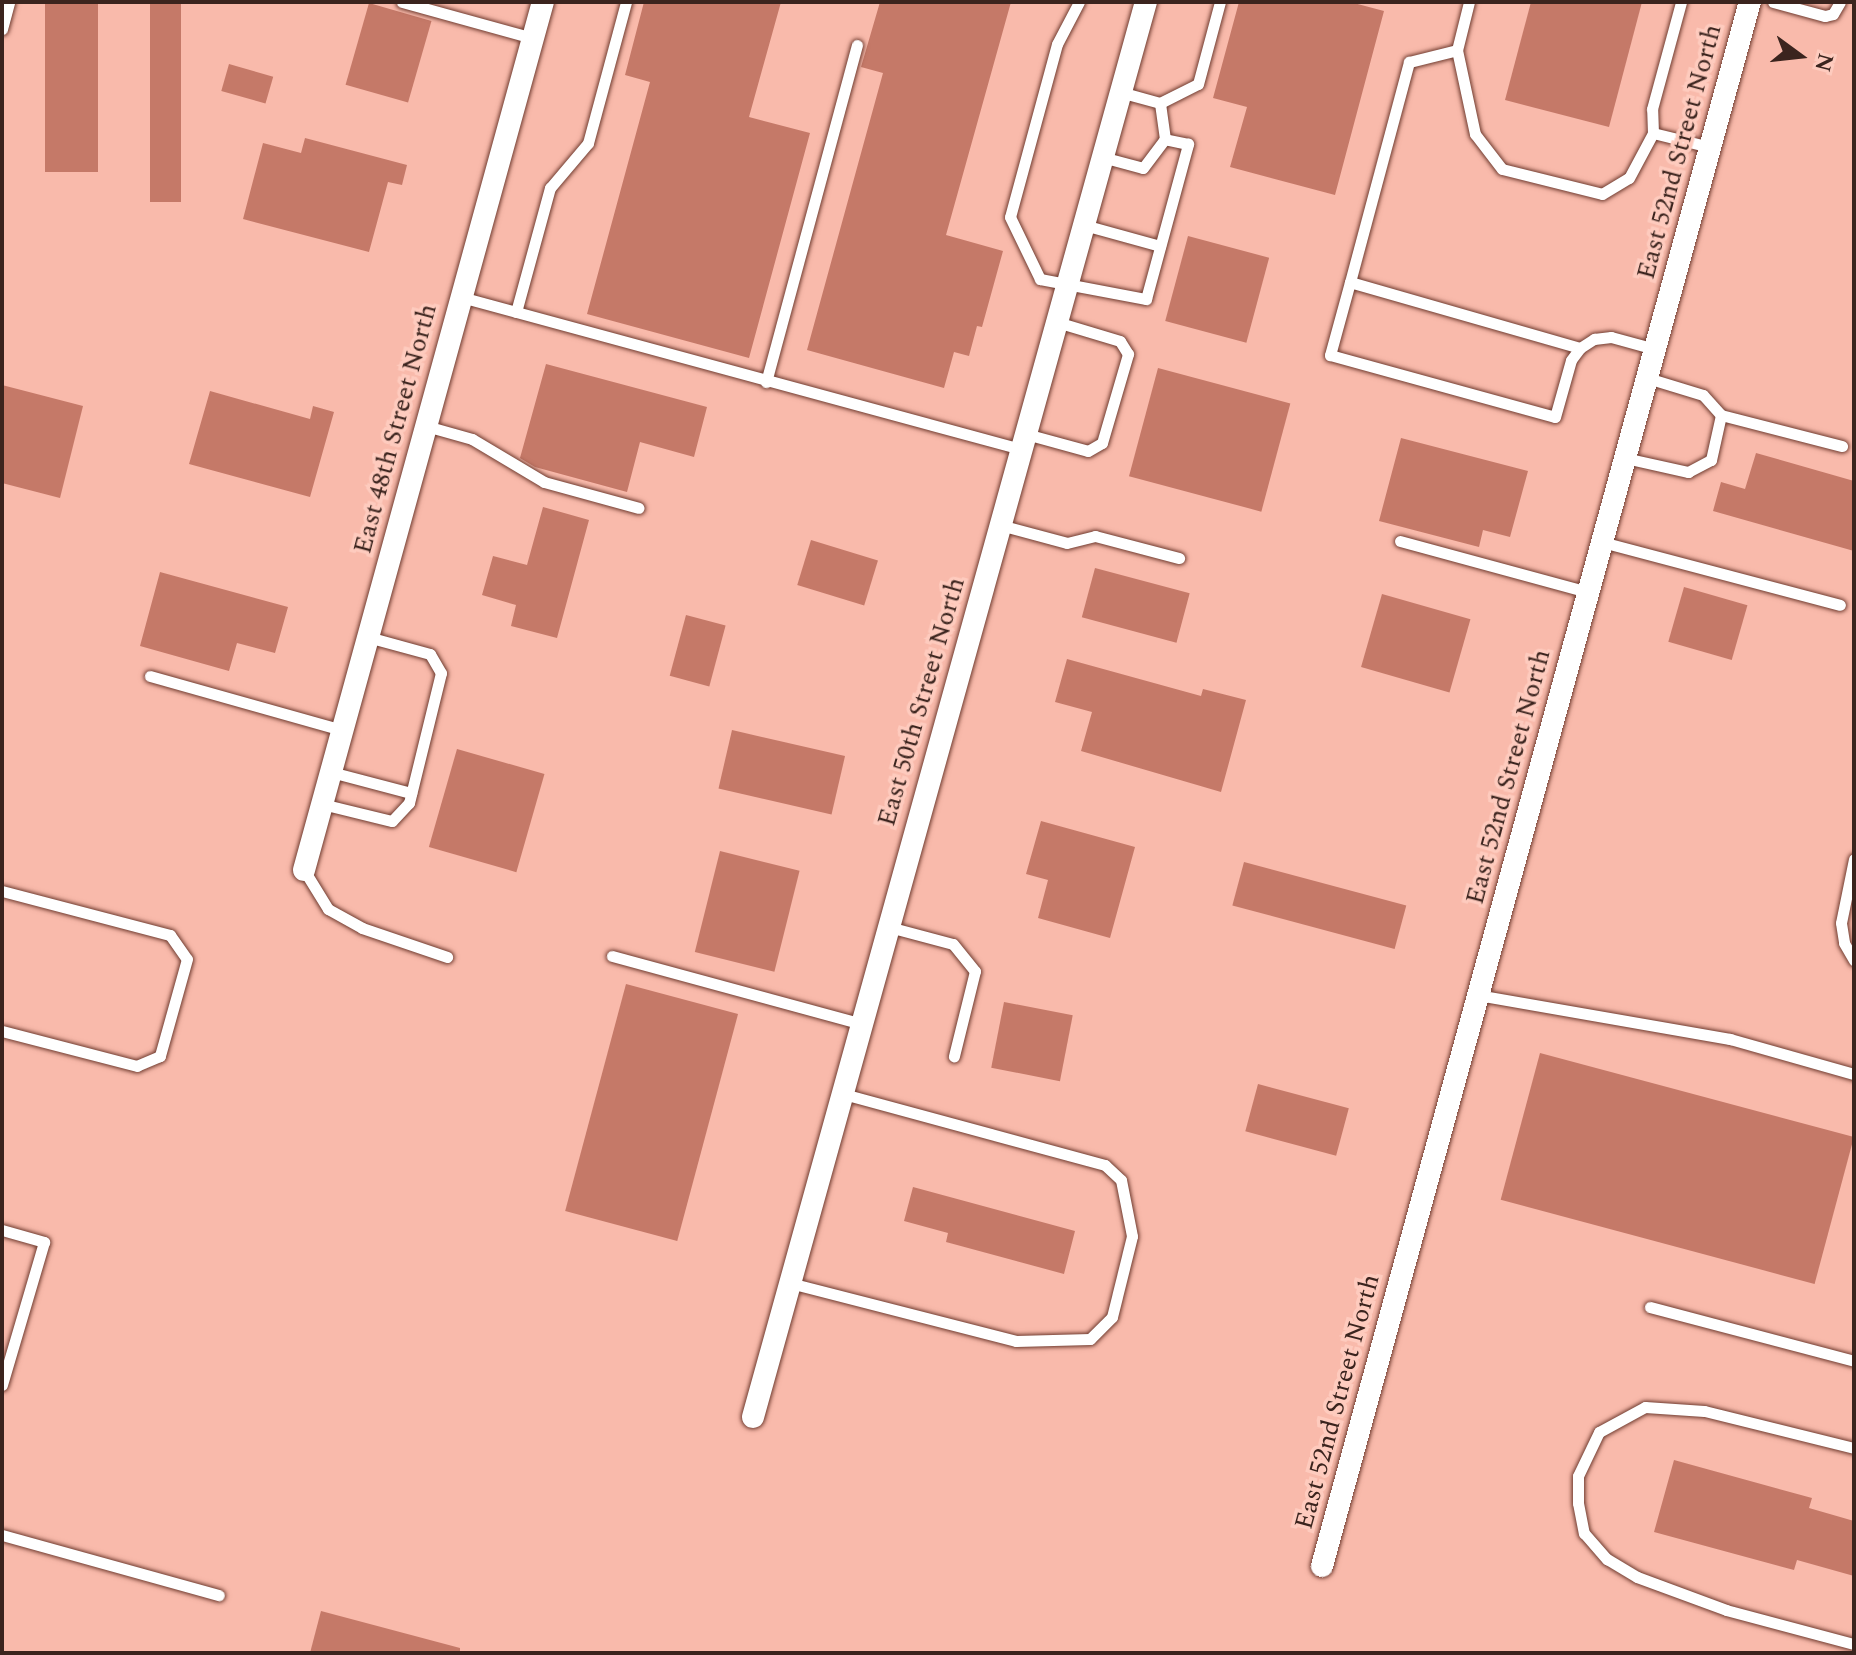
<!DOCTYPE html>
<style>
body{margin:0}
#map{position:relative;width:1856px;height:1655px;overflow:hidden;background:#f9baab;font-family:Spectral,serif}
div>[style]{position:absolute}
.building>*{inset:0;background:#c57968;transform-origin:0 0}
.roads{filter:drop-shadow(0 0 2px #703c30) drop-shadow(0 0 2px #703c30)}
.lane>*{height:11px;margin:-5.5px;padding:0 5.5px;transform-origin:5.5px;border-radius:5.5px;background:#fff}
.street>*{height:22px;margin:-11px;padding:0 11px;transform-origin:11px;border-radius:11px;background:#fff}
span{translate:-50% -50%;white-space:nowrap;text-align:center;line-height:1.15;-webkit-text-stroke:7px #fecbbe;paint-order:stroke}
.street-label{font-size:26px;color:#3b241e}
.frame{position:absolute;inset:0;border:4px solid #3b241e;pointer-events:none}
.north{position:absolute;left:1760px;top:16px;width:80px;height:80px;-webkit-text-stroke:6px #fecbbe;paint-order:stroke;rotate:105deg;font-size:22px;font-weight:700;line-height:32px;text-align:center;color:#3b241e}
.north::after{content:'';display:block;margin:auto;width:28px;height:36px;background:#3b241e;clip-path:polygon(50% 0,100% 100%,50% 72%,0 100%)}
</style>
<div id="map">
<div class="building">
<i style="left:45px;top:2px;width:53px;height:170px"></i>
<i style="left:150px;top:2px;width:31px;height:200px"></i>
<i style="clip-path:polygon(644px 2px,781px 2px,749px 117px,810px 133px,749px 358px,587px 314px,650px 82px,625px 75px)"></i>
<i style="clip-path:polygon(880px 2px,1011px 2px,946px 235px,1003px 251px,982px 327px,977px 326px,969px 356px,954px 352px,944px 388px,807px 350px,883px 73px,861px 67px)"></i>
<i style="clip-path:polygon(1239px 2px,1350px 2px,1384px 11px,1335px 195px,1230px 167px,1247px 107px,1213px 98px)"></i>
<i style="clip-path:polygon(1531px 2px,1642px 2px,1609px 127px,1505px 100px)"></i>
<i style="left:369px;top:3px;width:65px;height:85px;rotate:16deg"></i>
<i style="left:229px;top:64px;width:46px;height:28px;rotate:16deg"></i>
<i style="clip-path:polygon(305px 138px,407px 165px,402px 185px,388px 182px,369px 252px,243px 219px,263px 143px,301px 153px)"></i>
<i style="left:1188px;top:236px;width:84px;height:88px;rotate:15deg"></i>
<i style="clip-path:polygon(546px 364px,707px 407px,694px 457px,640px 442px,627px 492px,535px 467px,520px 458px)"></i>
<i style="left:1158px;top:368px;width:137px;height:112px;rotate:15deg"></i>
<i style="clip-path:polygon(2px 385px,83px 406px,60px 498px,2px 483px)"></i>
<i style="clip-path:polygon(210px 391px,310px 419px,313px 406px,334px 412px,310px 497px,189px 464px)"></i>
<i style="clip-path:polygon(1401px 438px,1528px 471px,1510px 537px,1483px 530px,1479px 547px,1379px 521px)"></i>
<i style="clip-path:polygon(1756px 453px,1854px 481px,1854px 551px,1713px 511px,1721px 482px,1745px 489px)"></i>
<i style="clip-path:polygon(543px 507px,589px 520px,557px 638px,511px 626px,516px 605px,482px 595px,493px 556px,527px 565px)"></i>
<i style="left:811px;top:540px;width:70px;height:47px;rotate:17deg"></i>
<i style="left:1095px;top:568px;width:98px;height:51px;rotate:15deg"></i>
<i style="clip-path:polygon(160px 572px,288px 607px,275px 653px,237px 643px,229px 671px,140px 646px)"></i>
<i style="left:1684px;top:587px;width:66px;height:57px;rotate:16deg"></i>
<i style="left:1382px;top:594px;width:92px;height:76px;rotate:16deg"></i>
<i style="left:686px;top:615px;width:41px;height:63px;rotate:15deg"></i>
<i style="clip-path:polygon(1067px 659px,1201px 696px,1203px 689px,1246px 700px,1221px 792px,1081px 751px,1092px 712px,1055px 702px)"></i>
<i style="left:732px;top:730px;width:116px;height:60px;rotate:13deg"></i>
<i style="left:457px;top:749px;width:91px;height:102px;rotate:16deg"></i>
<i style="clip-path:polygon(1041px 821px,1135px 847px,1110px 938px,1038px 918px,1048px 880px,1026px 874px)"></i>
<i style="left:720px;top:851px;width:82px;height:104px;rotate:14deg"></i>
<i style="left:1244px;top:862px;width:168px;height:45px;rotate:15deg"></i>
<i style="left:626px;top:984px;width:116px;height:235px;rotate:15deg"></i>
<i style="left:1004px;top:1002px;width:70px;height:67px;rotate:11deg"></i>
<i style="left:1540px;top:1053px;width:325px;height:152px;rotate:15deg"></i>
<i style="left:1258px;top:1084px;width:94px;height:49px;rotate:15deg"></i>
<i style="clip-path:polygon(913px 1187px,1075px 1231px,1064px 1274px,946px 1242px,948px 1233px,904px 1221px)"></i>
<i style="clip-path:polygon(1674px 1460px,1812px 1498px,1809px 1508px,1854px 1521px,1854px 1576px,1797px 1560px,1794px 1570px,1654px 1532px)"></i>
<i style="clip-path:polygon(321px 1611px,460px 1648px,460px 1653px,310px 1653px)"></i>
</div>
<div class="roads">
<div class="lane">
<i style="left:402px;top:2px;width:136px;rotate:15.4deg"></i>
<i style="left:1079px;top:2px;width:47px;rotate:117.6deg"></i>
<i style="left:1057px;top:44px;width:179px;rotate:105.2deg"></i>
<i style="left:1010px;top:217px;width:69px;rotate:64.2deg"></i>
<i style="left:1040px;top:279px;width:108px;rotate:10.7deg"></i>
<i style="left:1146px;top:299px;width:161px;rotate:-74.8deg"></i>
<i style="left:1188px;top:144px;width:24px;rotate:-168deg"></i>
<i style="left:1469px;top:2px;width:49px;rotate:104deg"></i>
<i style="left:1457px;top:50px;width:86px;rotate:77.9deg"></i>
<i style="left:1475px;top:134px;width:44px;rotate:52.4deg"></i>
<i style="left:1502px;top:169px;width:103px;rotate:14deg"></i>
<i style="left:1602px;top:194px;width:31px;rotate:-31deg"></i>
<i style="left:1629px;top:178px;width:51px;rotate:-61.9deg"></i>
<i style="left:1653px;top:133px;width:59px;rotate:13.8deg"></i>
<i style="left:1773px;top:2px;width:54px;rotate:15.1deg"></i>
<i style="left:1825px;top:16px;width:8px;rotate:-14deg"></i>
<i style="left:1833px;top:14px;width:14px;rotate:-60deg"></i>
<i style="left:2px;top:29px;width:28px;rotate:-75deg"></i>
<i style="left:1160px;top:103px;width:42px;rotate:-26.6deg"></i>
<i style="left:1198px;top:84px;width:85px;rotate:-75deg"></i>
<i style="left:1653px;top:133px;width:24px;rotate:-92deg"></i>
<i style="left:1652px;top:109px;width:111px;rotate:-74.8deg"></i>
<i style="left:1102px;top:157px;width:42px;rotate:15deg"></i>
<i style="left:1143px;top:168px;width:36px;rotate:-53deg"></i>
<i style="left:1165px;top:139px;width:36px;rotate:-98deg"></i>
<i style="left:1160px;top:103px;width:41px;rotate:-164.6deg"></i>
<i style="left:1084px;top:225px;width:79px;rotate:15.4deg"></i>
<i style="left:1350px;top:282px;width:228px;rotate:-75deg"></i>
<i style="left:1409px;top:62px;width:49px;rotate:-14deg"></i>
<i style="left:461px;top:297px;width:580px;rotate:15.19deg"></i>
<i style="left:516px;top:312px;width:129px;rotate:-74.7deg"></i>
<i style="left:550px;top:188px;width:59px;rotate:-49.8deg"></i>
<i style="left:588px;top:143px;width:146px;rotate:-74.9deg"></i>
<i style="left:1580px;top:348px;width:239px;rotate:-164deg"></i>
<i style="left:1350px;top:282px;width:76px;rotate:105.3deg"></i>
<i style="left:1330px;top:355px;width:233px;rotate:15.4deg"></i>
<i style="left:1555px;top:417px;width:59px;rotate:-74.3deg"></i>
<i style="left:1571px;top:360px;width:15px;rotate:-53deg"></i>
<i style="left:1580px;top:348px;width:17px;rotate:-33deg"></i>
<i style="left:1594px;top:339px;width:17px;rotate:-7deg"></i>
<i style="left:1611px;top:337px;width:46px;rotate:15.3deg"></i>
<i style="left:766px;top:382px;width:349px;rotate:-74.9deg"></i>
<i style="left:1721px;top:415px;width:125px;rotate:14.4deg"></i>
<i style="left:426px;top:426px;width:48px;rotate:15.8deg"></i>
<i style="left:472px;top:439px;width:84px;rotate:30.8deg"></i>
<i style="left:544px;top:482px;width:98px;rotate:15.3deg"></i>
<i style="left:1026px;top:434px;width:64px;rotate:15.3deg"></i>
<i style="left:1088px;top:451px;width:16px;rotate:-30deg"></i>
<i style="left:1102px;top:443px;width:93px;rotate:-73.7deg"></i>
<i style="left:1128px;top:354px;width:15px;rotate:-122deg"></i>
<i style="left:1120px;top:341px;width:66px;rotate:-163.2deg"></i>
<i style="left:1625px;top:458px;width:65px;rotate:12.5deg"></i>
<i style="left:1688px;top:472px;width:26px;rotate:-28deg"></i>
<i style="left:1711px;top:460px;width:46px;rotate:-77.5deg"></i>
<i style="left:1721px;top:415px;width:27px;rotate:-132deg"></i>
<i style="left:1703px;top:395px;width:59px;rotate:-163.1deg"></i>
<i style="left:1000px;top:525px;width:69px;rotate:15deg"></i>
<i style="left:1067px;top:543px;width:29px;rotate:-14deg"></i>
<i style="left:1095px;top:536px;width:87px;rotate:14.7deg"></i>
<i style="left:1400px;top:541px;width:195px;rotate:15.2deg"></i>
<i style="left:1602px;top:542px;width:246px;rotate:14.8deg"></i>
<i style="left:150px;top:676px;width:199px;rotate:15.7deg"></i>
<i style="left:331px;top:772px;width:83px;rotate:14.7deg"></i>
<i style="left:322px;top:804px;width:72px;rotate:13.7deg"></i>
<i style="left:392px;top:821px;width:25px;rotate:-47deg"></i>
<i style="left:409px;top:803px;width:134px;rotate:-76.2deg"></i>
<i style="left:441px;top:673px;width:22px;rotate:-120deg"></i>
<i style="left:430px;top:654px;width:64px;rotate:-164.7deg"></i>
<i style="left:1854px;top:859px;width:65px;rotate:101.5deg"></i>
<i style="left:1841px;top:923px;width:20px;rotate:81deg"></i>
<i style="left:1844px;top:943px;width:20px;rotate:60deg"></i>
<i style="left:304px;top:870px;width:46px;rotate:58.4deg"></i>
<i style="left:328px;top:909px;width:39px;rotate:29deg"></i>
<i style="left:362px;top:928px;width:90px;rotate:18.8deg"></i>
<i style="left:2px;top:891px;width:174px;rotate:14.7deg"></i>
<i style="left:170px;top:935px;width:29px;rotate:55deg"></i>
<i style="left:187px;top:959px;width:101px;rotate:105.6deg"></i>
<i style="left:160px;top:1056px;width:25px;rotate:157deg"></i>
<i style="left:137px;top:1066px;width:139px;rotate:-165.5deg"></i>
<i style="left:889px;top:927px;width:66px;rotate:14.9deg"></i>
<i style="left:953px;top:944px;width:35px;rotate:51deg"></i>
<i style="left:975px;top:971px;width:88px;rotate:103.9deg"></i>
<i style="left:612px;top:956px;width:259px;rotate:15.2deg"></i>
<i style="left:1478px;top:995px;width:256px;rotate:9.9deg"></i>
<i style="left:1730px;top:1039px;width:129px;rotate:15.8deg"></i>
<i style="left:2px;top:1230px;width:44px;rotate:15.9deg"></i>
<i style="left:44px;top:1242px;width:149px;rotate:106.4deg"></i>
<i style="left:790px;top:1283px;width:233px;rotate:14.4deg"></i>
<i style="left:1016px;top:1341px;width:74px;rotate:-1.5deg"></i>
<i style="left:1090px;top:1339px;width:31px;rotate:-45deg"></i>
<i style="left:1112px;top:1317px;width:83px;rotate:-76.1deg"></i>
<i style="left:1132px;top:1236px;width:57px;rotate:-101.1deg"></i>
<i style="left:1121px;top:1180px;width:22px;rotate:-137deg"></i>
<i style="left:1105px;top:1165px;width:271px;rotate:-164.8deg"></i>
<i style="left:1650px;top:1307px;width:211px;rotate:14.8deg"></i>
<i style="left:1854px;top:1448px;width:154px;rotate:-166.1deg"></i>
<i style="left:1704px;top:1411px;width:59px;rotate:-176.1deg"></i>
<i style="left:1645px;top:1407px;width:52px;rotate:151.5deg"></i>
<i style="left:1599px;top:1432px;width:49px;rotate:115.5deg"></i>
<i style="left:1578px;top:1476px;width:27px;rotate:90deg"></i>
<i style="left:1578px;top:1503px;width:31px;rotate:79deg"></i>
<i style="left:1584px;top:1533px;width:35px;rotate:49deg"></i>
<i style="left:1607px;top:1559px;width:35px;rotate:31deg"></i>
<i style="left:1637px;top:1577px;width:95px;rotate:20.3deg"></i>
<i style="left:1726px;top:1610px;width:132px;rotate:14.9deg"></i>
<i style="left:2px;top:1535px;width:225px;rotate:15.5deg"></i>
</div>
<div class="street">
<i style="left:304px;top:870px;width:900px;rotate:-74.61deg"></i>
<i style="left:753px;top:1417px;width:1469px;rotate:-74.48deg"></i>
<i style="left:1322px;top:1566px;width:1622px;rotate:-74.7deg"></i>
</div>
</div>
<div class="street-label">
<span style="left:1680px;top:152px;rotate:-75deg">East 52nd Street North</span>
<span style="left:396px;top:429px;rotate:-75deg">East 48th Street North</span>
<span style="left:922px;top:702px;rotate:-74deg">East 50th Street North</span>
<span style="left:1509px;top:777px;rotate:-75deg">East 52nd Street North</span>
<span style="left:1338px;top:1402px;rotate:-75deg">East 52nd Street North</span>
</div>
<div class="frame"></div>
<div class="north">N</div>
</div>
